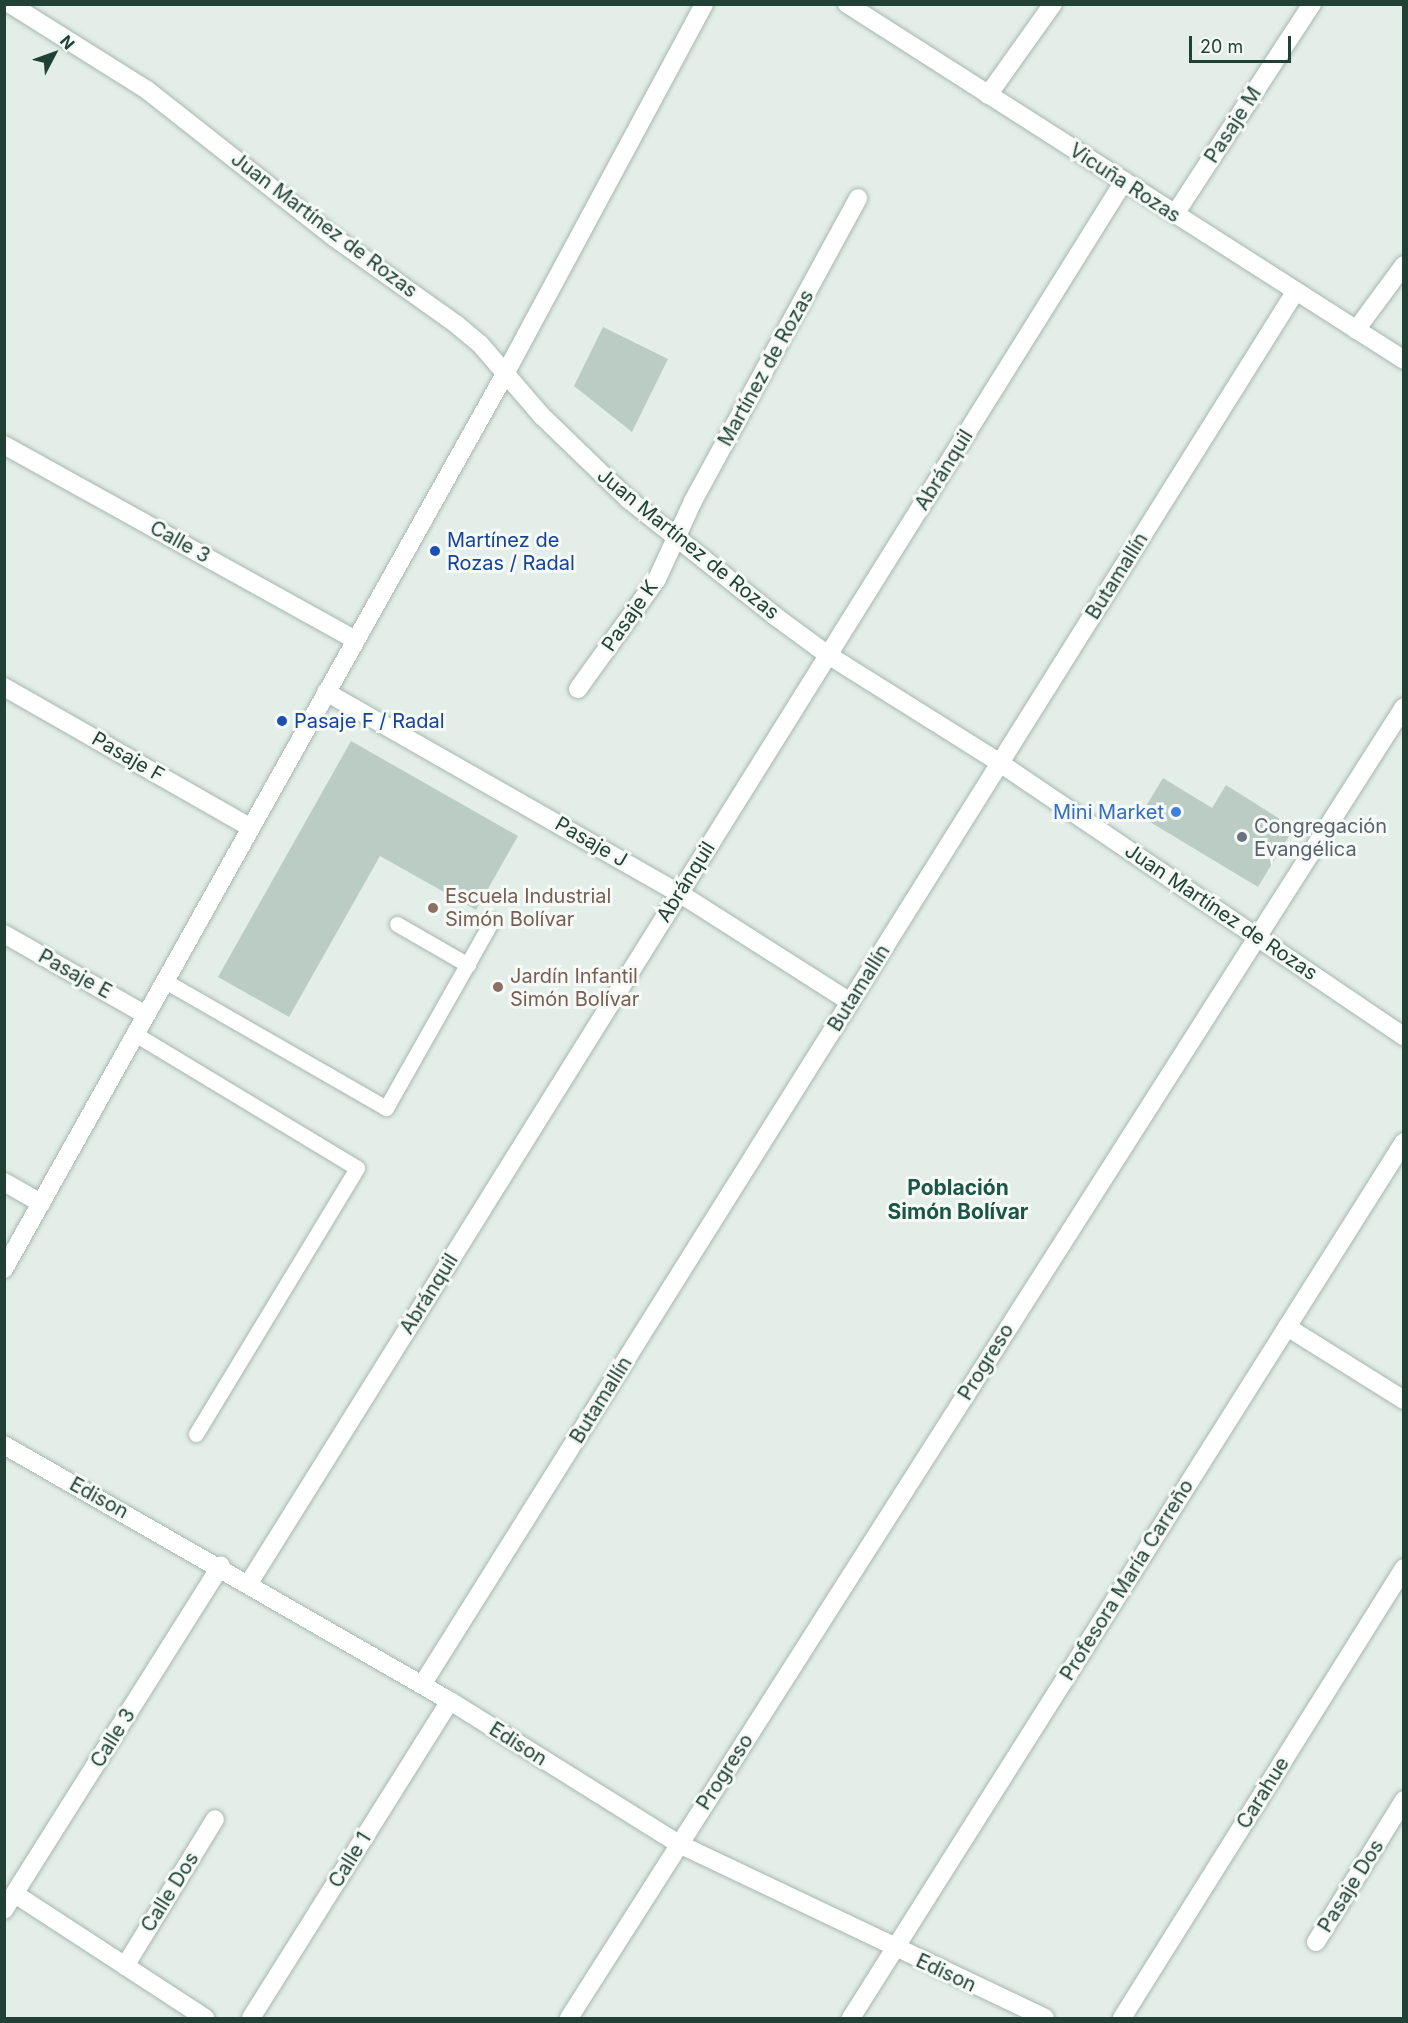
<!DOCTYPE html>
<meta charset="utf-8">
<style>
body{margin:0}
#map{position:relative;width:1408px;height:2023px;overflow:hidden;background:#e4eee9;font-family:Inter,sans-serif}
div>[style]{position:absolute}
.building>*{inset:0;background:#bbccc5}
.roads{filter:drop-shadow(0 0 2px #a6b7b0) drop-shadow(0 0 2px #a6b7b0)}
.service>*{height:15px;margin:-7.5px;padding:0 7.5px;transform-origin:7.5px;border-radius:7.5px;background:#fff}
.minor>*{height:18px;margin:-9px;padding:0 9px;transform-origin:9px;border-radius:9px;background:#fff}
.tertiary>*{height:18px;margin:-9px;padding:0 9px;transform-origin:9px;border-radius:9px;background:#fff}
.secondary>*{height:18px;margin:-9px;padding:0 9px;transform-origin:9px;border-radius:9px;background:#fff}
.dots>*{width:16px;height:16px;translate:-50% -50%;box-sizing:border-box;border:3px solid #f5faf7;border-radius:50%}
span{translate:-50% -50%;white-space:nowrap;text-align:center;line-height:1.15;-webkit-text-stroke:6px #f5faf7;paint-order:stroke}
.street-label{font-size:20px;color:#214137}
.transit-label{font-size:20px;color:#164399}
.left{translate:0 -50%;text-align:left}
.shop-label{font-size:20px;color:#366cbe}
.right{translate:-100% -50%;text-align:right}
.worship-label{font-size:20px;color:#5b616d}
.education-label{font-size:20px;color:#785e54}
.neighbourhood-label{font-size:21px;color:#1c5545;font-weight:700}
.frame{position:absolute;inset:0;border:6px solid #214137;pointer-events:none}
.north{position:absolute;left:24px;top:24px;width:60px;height:60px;-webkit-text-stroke:4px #f5faf7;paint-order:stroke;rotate:49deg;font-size:16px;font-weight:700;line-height:24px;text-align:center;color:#214137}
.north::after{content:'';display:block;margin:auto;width:21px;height:27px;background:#214137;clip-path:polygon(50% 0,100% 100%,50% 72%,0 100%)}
.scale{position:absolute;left:1189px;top:36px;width:102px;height:27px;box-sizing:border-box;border:3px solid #214137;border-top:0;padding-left:8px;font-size:18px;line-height:21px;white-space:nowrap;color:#214137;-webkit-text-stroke:4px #f5faf7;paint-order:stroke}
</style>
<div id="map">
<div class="building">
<i style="clip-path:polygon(603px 327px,668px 359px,632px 432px,574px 386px)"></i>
<i style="clip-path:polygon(351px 741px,518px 836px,476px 910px,380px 856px,289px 1017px,218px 977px)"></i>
<i style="clip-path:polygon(1163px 778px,1212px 808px,1226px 785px,1294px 828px,1258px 887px,1140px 816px)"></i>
</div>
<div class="roads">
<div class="service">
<i style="left:397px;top:924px;width:82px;rotate:30deg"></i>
<i style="left:165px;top:981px;width:255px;rotate:29.9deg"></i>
<i style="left:386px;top:1108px;width:215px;rotate:-60.5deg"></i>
<i style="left:135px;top:1034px;width:259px;rotate:31.1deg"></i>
<i style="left:357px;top:1168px;width:311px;rotate:121.2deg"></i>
</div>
<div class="minor">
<i style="left:847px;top:4px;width:661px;rotate:32.58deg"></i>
<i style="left:988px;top:95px;width:112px;rotate:-54.5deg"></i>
<i style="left:1175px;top:214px;width:251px;rotate:-56.9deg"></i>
<i style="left:1356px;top:330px;width:81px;rotate:-53.6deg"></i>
<i style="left:4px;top:445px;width:402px;rotate:29deg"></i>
<i style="left:4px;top:687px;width:284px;rotate:29.7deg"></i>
<i style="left:578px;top:689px;width:135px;rotate:-54.3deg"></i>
<i style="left:657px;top:579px;width:86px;rotate:-65.2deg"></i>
<i style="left:693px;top:501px;width:345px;rotate:-61.4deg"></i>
<i style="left:326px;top:692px;width:406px;rotate:29.7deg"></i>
<i style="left:679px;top:893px;width:203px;rotate:32.5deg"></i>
<i style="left:4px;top:934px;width:163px;rotate:29.7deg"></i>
<i style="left:4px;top:1182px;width:43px;rotate:29.6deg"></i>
<i style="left:1287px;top:1327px;width:138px;rotate:32deg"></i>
<i style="left:4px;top:1445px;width:514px;rotate:29.86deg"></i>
<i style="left:450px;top:1701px;width:270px;rotate:32deg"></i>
<i style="left:679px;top:1844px;width:405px;rotate:25.4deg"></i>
<i style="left:249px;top:1583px;width:1653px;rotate:-58.03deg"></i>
<i style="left:422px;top:1685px;width:1644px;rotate:-57.92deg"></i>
<i style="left:15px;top:1894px;width:227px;rotate:33.1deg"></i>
<i style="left:4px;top:1910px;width:407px;rotate:-57.8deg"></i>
<i style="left:1316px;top:1942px;width:167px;rotate:-58.2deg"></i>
<i style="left:125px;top:1966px;width:172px;rotate:-58.5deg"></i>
<i style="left:251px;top:2018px;width:374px;rotate:-57.9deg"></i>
<i style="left:569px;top:2018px;width:1554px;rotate:-57.51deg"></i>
<i style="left:851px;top:2018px;width:1036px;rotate:-57.74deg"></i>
<i style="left:1122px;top:2018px;width:531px;rotate:-57.93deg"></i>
</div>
<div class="tertiary">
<i style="left:10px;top:4px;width:162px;rotate:32.1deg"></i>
<i style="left:147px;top:90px;width:239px;rotate:38.2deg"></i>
<i style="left:335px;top:238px;width:148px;rotate:35.4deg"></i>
<i style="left:456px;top:324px;width:31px;rotate:40deg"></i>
<i style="left:480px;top:344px;width:95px;rotate:49.3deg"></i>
<i style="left:542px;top:416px;width:120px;rotate:44deg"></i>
<i style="left:628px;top:499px;width:188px;rotate:38.5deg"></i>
<i style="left:775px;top:616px;width:66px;rotate:36.3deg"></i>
<i style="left:828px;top:655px;width:203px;rotate:32.1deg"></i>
<i style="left:1000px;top:763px;width:488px;rotate:34.1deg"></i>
</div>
<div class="secondary">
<i style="left:4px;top:1269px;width:1026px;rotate:-60.76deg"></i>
<i style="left:505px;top:374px;width:420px;rotate:-61.7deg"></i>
</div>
</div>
<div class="dots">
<i style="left:435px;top:551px;background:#1a4fb4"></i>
<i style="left:282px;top:721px;background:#1a4fb4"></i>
<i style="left:1176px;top:812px;background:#3f7fe0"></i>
<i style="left:1242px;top:837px;background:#6b7280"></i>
<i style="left:433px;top:908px;background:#8d6e63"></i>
<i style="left:498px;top:987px;background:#8d6e63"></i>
</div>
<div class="street-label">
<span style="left:1233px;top:125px;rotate:-57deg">Pasaje M</span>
<span style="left:1125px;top:183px;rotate:33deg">Vicuña Rozas</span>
<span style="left:324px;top:225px;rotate:37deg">Juan Martínez de Rozas</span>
<span style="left:766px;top:368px;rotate:-61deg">Martínez de Rozas</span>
<span style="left:944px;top:470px;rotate:-58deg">Abránquil</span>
<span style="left:180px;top:542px;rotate:29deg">Calle 3</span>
<span style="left:688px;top:544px;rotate:39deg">Juan Martínez de Rozas</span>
<span style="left:1117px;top:576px;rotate:-58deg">Butamallín</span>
<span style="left:630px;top:616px;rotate:-55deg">Pasaje K</span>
<span style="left:128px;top:757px;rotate:30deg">Pasaje F</span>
<span style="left:591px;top:842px;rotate:30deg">Pasaje J</span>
<span style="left:686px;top:882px;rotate:-58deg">Abránquil</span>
<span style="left:1221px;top:912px;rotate:34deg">Juan Martínez de Rozas</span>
<span style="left:75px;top:974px;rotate:29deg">Pasaje E</span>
<span style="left:859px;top:988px;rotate:-58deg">Butamallín</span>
<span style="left:429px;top:1294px;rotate:-58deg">Abránquil</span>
<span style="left:986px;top:1362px;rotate:-58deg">Progreso</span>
<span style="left:601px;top:1400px;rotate:-58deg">Butamallín</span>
<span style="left:99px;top:1498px;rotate:29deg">Edison</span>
<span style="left:1127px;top:1580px;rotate:-58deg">Profesora María Carreño</span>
<span style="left:113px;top:1738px;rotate:-58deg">Calle 3</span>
<span style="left:518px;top:1744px;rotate:32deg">Edison</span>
<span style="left:725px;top:1772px;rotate:-57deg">Progreso</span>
<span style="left:1263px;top:1793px;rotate:-58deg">Carahue</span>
<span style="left:350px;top:1860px;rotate:-58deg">Calle 1</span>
<span style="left:1351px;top:1886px;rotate:-58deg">Pasaje Dos</span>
<span style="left:170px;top:1892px;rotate:-58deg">Calle Dos</span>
<span style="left:946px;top:1973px;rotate:25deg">Edison</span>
</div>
<div class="transit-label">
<span class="left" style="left:447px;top:552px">Martínez de<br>Rozas / Radal</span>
<span class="left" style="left:294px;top:721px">Pasaje F / Radal</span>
</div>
<div class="shop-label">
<span class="right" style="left:1164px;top:812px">Mini Market</span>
</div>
<div class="worship-label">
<span class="left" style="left:1254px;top:838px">Congregación<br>Evangélica</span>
</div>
<div class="education-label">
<span class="left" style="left:445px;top:908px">Escuela Industrial<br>Simón Bolívar</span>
<span class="left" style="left:510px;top:988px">Jardín Infantil<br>Simón Bolívar</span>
</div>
<div class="neighbourhood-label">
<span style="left:958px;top:1200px">Población<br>Simón Bolívar</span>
</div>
<div class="frame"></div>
<div class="north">N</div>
<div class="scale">20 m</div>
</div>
